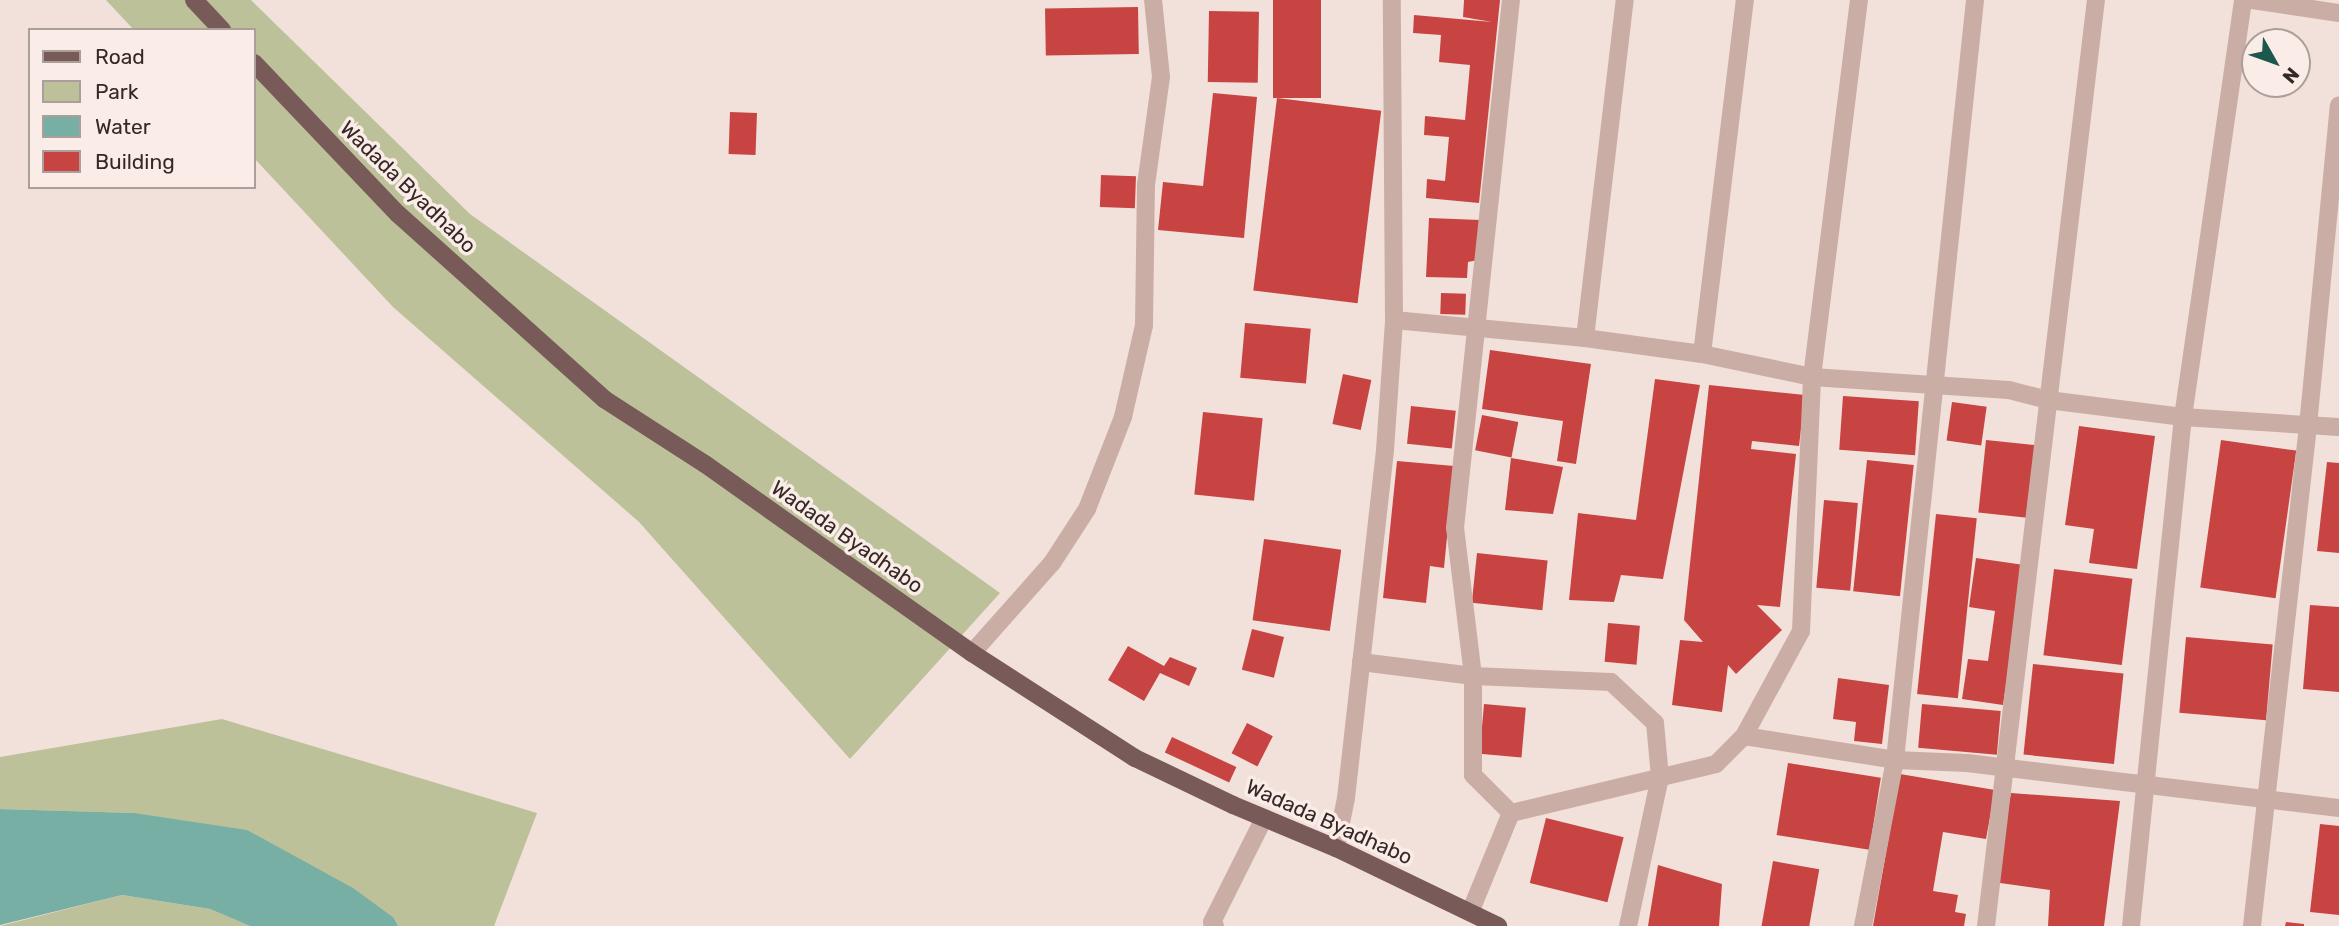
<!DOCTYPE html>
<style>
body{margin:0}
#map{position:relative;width:2339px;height:926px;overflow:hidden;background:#f2e1da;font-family:Rubik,sans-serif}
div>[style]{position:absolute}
.green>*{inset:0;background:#bdc19a}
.water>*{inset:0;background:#78afa5}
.building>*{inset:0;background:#c84442;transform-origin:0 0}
.street>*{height:18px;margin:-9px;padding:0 9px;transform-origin:9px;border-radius:9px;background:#caaea6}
.primary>*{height:18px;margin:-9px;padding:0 9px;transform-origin:9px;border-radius:9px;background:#785b58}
span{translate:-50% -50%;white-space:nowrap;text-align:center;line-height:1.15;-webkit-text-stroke:7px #faece6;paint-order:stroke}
.street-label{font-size:21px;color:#362827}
.legend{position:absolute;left:28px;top:28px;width:228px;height:161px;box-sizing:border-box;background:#faece6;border:2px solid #ac9e9a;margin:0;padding:9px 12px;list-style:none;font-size:21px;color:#362827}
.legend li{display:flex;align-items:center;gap:14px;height:35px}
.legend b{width:35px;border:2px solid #ac9e9a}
.north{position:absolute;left:2241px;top:28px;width:70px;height:70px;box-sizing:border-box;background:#faece6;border:2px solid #ac9e9a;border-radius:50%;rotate:130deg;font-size:19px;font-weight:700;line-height:28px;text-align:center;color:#362827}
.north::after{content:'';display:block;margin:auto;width:24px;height:32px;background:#1c584e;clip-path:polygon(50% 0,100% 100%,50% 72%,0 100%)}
</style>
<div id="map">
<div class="green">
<i style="clip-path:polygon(106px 0,251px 0,470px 214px,1000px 593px,850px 759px,639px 522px,393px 307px,254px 158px,254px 30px,134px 30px)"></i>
<i style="clip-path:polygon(222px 719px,537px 813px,494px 926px,398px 926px,394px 918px,133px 813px,0 809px,0 757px)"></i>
<i style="clip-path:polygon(122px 895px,210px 909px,250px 926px,0 926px)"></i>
</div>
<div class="water">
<i style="clip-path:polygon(0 809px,134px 813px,247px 830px,353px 888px,394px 918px,398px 926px,250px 926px,210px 909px,122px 895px,0 925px)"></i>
</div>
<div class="building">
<i style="left:1273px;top:0;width:48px;height:98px"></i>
<i style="clip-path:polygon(1464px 0,1500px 0,1479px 203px,1426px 198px,1427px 179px,1445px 181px,1449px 137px,1424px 135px,1425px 116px,1465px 120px,1470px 65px,1439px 62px,1441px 35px,1413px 33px,1414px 15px,1492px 22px,1463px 17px)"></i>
<i style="left:1138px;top:7px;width:47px;height:93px;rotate:89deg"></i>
<i style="left:1209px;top:11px;width:50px;height:71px;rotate:1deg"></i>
<i style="clip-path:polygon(1213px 93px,1257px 97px,1244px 238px,1158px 230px,1163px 182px,1203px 186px)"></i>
<i style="left:1277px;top:98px;width:105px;height:194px;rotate:7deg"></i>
<i style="left:730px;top:112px;width:27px;height:42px;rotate:2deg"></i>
<i style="left:1101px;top:175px;width:35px;height:32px;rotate:2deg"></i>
<i style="clip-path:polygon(1429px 218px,1480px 220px,1478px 260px,1468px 262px,1467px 278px,1426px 277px)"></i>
<i style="left:1441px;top:293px;width:25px;height:21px;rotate:2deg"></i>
<i style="left:1245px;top:323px;width:66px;height:55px;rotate:5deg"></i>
<i style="clip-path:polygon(1490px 350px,1591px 364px,1576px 464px,1557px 461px,1563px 421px,1482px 409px)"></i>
<i style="left:1343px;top:374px;width:29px;height:51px;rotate:12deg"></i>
<i style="clip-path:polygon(1655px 379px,1700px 385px,1663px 579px,1621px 575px,1614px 602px,1569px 600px,1578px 513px,1636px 520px)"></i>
<i style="clip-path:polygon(1709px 385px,1805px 395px,1799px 446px,1752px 441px,1751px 449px,1796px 454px,1780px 607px,1757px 605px,1782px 630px,1736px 674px,1728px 665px,1722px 712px,1672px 705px,1680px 640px,1703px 642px,1684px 620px)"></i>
<i style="left:1843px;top:396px;width:76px;height:54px;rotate:4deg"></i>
<i style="left:1952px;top:402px;width:35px;height:39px;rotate:8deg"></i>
<i style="left:1411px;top:406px;width:45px;height:38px;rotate:6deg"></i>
<i style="left:1203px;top:412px;width:60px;height:83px;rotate:6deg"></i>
<i style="left:1482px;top:415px;width:37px;height:36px;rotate:11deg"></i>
<i style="clip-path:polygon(2079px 426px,2155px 436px,2137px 569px,2089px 563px,2094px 529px,2065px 525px)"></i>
<i style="left:1986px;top:440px;width:49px;height:73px;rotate:6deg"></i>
<i style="left:2221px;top:440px;width:76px;height:149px;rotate:8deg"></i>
<i style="clip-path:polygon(1511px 458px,1563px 467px,1553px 514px,1505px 510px)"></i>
<i style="left:1867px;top:460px;width:47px;height:132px;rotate:6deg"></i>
<i style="clip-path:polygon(1397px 461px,1454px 466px,1444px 568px,1430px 566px,1426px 603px,1383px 598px)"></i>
<i style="clip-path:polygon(2327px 462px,2339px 463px,2339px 553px,2317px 551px)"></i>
<i style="left:1824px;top:500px;width:34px;height:88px;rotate:5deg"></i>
<i style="left:1936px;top:514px;width:41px;height:181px;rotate:6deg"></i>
<i style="left:1264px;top:539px;width:78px;height:82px;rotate:8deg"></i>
<i style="left:1477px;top:553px;width:71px;height:50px;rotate:6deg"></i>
<i style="clip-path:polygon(1976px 558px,2024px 565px,2003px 705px,1962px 699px,1968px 659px,1988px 661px,1995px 611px,1969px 607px)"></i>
<i style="left:2054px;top:569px;width:79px;height:87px;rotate:7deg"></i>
<i style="clip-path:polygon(2310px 605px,2339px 607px,2339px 692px,2303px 689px)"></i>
<i style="left:1608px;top:623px;width:32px;height:39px;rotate:5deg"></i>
<i style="left:1252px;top:629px;width:33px;height:42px;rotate:14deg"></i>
<i style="left:2186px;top:637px;width:87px;height:76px;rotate:5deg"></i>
<i style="clip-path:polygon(1128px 646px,1164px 666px,1170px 657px,1197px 668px,1189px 686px,1160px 673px,1144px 701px,1108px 680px)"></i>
<i style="left:2033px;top:664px;width:91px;height:91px;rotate:6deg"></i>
<i style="clip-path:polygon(1838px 678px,1889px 685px,1882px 744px,1854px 741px,1856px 722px,1833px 719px)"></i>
<i style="left:1484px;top:704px;width:42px;height:50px;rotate:5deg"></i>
<i style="left:1922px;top:704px;width:79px;height:44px;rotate:5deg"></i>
<i style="left:1247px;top:723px;width:29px;height:34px;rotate:27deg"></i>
<i style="left:1172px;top:737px;width:71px;height:17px;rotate:25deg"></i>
<i style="left:1788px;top:763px;width:94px;height:73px;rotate:9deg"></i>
<i style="clip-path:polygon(1900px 774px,1995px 790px,1986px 839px,1943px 832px,1933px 891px,1958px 895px,1955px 912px,1966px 914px,1964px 926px,1873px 926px)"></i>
<i style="clip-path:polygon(2011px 793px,2120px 801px,2104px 926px,2048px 926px,2050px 890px,1993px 882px)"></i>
<i style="left:1546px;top:818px;width:80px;height:67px;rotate:14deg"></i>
<i style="clip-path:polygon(2320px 824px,2339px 826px,2339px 915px,2310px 912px)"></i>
<i style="left:1773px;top:861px;width:47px;height:66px;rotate:10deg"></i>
<i style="clip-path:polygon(1658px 865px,1722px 884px,1719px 926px,1648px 926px)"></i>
<i style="clip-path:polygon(2286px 922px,2304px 924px,2304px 926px,2285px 926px)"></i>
</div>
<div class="street">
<i style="left:2252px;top:0;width:88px;rotate:8.5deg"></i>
<i style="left:1394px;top:320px;width:192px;rotate:5.4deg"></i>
<i style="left:1585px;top:338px;width:118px;rotate:7.8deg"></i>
<i style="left:1702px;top:354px;width:112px;rotate:11.8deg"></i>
<i style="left:1812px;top:377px;width:197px;rotate:3.8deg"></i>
<i style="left:2009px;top:390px;width:40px;rotate:14.4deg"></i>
<i style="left:2048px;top:400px;width:136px;rotate:7.2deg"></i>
<i style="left:2183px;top:417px;width:156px;rotate:3.7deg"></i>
<i style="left:1585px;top:338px;width:340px;rotate:-83.3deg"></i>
<i style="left:1702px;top:354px;width:357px;rotate:-83.1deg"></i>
<i style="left:972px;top:653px;width:120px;rotate:-48.4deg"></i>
<i style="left:1052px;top:563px;width:64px;rotate:-57.1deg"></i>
<i style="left:1087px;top:509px;width:99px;rotate:-68.6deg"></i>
<i style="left:1123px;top:417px;width:94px;rotate:-77.1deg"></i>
<i style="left:1144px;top:325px;width:140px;rotate:-89.2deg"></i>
<i style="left:1146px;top:185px;width:109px;rotate:-82.1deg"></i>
<i style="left:1161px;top:77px;width:77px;rotate:-95.9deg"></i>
<i style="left:1361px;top:662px;width:113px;rotate:7.1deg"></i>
<i style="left:1473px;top:676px;width:138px;rotate:2.5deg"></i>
<i style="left:1611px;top:682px;width:60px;rotate:43deg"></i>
<i style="left:1655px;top:723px;width:54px;rotate:84.7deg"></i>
<i style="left:1660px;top:777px;width:152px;rotate:102.1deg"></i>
<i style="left:1744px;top:736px;width:153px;rotate:9deg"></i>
<i style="left:1895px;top:760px;width:72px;rotate:2.4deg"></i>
<i style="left:1967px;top:763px;width:375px;rotate:6.9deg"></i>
<i style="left:1511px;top:813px;width:54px;rotate:-135deg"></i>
<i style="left:1473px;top:775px;width:99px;rotate:-90deg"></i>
<i style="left:1473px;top:676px;width:149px;rotate:-96.9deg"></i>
<i style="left:1455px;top:528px;width:531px;rotate:-83.95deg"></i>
<i style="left:1336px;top:848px;width:51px;rotate:-78.7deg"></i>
<i style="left:1346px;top:798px;width:350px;rotate:-83.6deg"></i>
<i style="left:1385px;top:450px;width:130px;rotate:-86deg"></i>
<i style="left:1394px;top:320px;width:320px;rotate:-90.4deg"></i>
<i style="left:1471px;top:910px;width:105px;rotate:-67.6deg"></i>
<i style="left:1511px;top:813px;width:211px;rotate:-13.4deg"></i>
<i style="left:1716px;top:764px;width:40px;rotate:-45deg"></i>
<i style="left:1744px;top:736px;width:119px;rotate:-61.5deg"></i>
<i style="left:1801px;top:631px;width:254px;rotate:-87.5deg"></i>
<i style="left:1812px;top:377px;width:380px;rotate:-82.9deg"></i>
<i style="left:1215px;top:926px;width:5px;rotate:-127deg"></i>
<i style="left:1212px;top:922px;width:116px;rotate:-63.4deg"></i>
<i style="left:1863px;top:926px;width:169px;rotate:-79.1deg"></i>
<i style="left:1895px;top:760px;width:764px;rotate:-83.99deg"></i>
<i style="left:1986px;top:926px;width:933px;rotate:-83.23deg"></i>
<i style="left:2131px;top:926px;width:512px;rotate:-84.17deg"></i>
<i style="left:2183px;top:417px;width:421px;rotate:-81.8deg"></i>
<i style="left:2252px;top:926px;width:503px;rotate:-83.61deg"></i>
<i style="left:2308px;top:426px;width:322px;rotate:-84.5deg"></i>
</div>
<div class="primary">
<i style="left:194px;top:0;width:41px;rotate:47deg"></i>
<i style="left:254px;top:63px;width:209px;rotate:46.4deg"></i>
<i style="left:398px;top:214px;width:277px;rotate:41.9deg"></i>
<i style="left:604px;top:399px;width:120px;rotate:32.8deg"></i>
<i style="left:705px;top:464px;width:327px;rotate:35.3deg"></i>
<i style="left:972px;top:653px;width:194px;rotate:32.8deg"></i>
<i style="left:1135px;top:758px;width:109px;rotate:25.6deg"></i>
<i style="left:1233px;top:805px;width:112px;rotate:22.7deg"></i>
<i style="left:1336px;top:848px;width:180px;rotate:25.7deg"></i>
</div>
<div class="street-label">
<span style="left:408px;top:187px;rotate:44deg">Wadada Byadhabo</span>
<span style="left:847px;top:537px;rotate:35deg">Wadada Byadhabo</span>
<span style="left:1329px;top:822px;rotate:24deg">Wadada Byadhabo</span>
</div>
<ul class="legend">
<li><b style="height:9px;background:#785b58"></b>Road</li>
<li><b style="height:19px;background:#bdc19a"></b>Park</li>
<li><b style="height:19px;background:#78afa5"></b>Water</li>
<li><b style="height:19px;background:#c84442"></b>Building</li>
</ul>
<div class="north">N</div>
</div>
